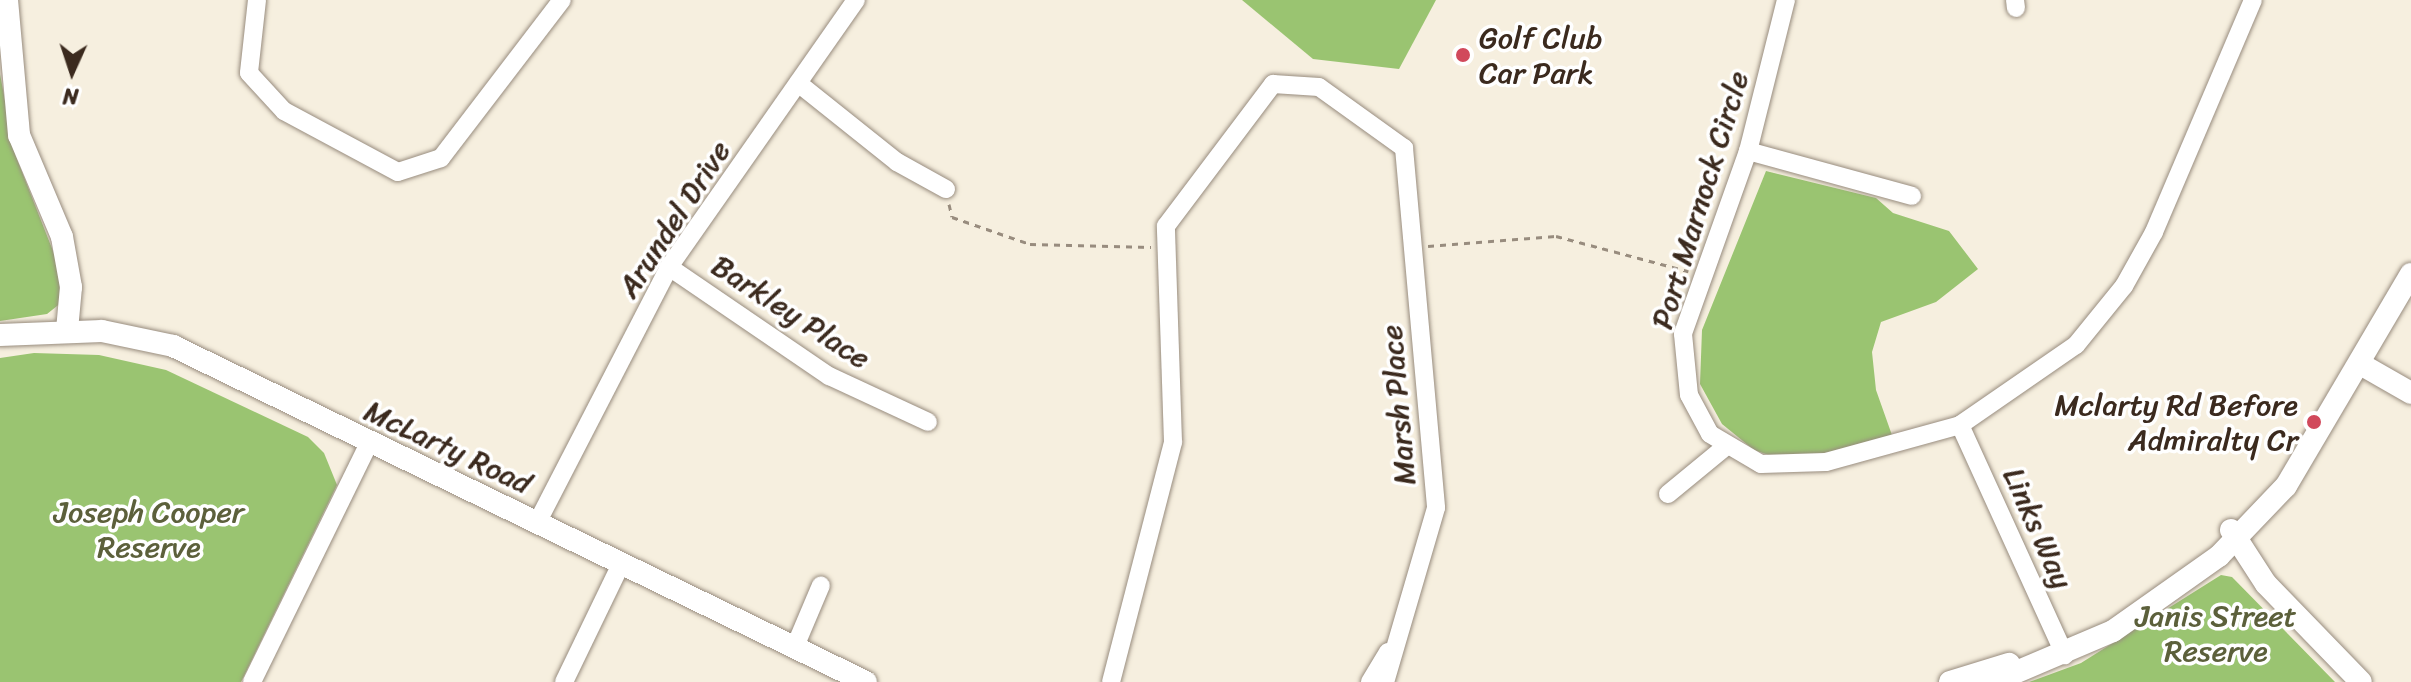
<!DOCTYPE html>
<style>
body{margin:0}
#map{position:relative;width:2411px;height:682px;overflow:hidden;background:#f6efdf;font-family:Sriracha,sans-serif}
div>[style]{position:absolute}
.green>*{inset:0;background:#9ac471}
.path>*{height:3px;margin-top:-1.5px;transform-origin:0;background:repeating-linear-gradient(90deg,#988c7e 0 6px,transparent 0 12px)}
.roads{filter:drop-shadow(0 0 2px #988c7e) drop-shadow(0 0 2px #988c7e)}
.minor>*{height:18px;margin:-9px;padding:0 9px;transform-origin:9px;border-radius:9px;background:#fff}
.tertiary>*{height:22px;margin:-11px;padding:0 11px;transform-origin:11px;border-radius:11px;background:#fff}
.dots>*{width:22px;height:22px;translate:-50% -50%;box-sizing:border-box;border:4px solid #fff;border-radius:50%}
span{translate:-50% -50%;white-space:nowrap;text-align:center;line-height:1.15;-webkit-text-stroke:7px #fff;paint-order:stroke}
.poi-label{font-size:30px;color:#3b2a1e}
.left{translate:0 -50%;text-align:left}
.right{translate:-100% -50%;text-align:right}
.street-label{font-size:30px;color:#3b2a1e}
.park-label{font-size:30px;color:#5c603b}
.north{position:absolute;left:32px;top:32px;width:80px;height:80px;-webkit-text-stroke:6px #fff;paint-order:stroke;rotate:183deg;font-size:22px;font-weight:700;line-height:32px;text-align:center;color:#3b2a1e}
.north::after{content:'';display:block;margin:auto;width:28px;height:36px;background:#3b2a1e;clip-path:polygon(50% 0,100% 100%,50% 72%,0 100%)}
</style>
<div id="map">
<div class="green">
<i style="clip-path:polygon(1242px 0,1436px 0,1399px 69px,1313px 59px)"></i>
<i style="clip-path:polygon(0 74px,15px 154px,64px 279px,62px 302px,47px 314px,0 321px)"></i>
<i style="clip-path:polygon(1766px 171px,1876px 198px,1893px 213px,1949px 231px,1978px 269px,1936px 302px,1881px 322px,1872px 352px,1876px 390px,1893px 438px,1880px 445px,1781px 459px,1754px 450px,1722px 424px,1700px 384px,1702px 330px)"></i>
<i style="clip-path:polygon(34px 353px,99px 355px,166px 370px,308px 437px,324px 453px,337px 485px,241px 682px,0 682px,0 358px)"></i>
<i style="clip-path:polygon(2221px 575px,2232px 577px,2335px 682px,2029px 682px,2081px 663px)"></i>
</div>
<div class="path">
<i style="left:949px;top:204px;width:13px;rotate:77deg"></i>
<i style="left:952px;top:217px;width:83px;rotate:19.1deg"></i>
<i style="left:1030px;top:244px;width:121px;rotate:1.4deg"></i>
<i style="left:1428px;top:246px;width:128px;rotate:-4.5deg"></i>
<i style="left:1556px;top:236px;width:137px;rotate:14.9deg"></i>
</div>
<div class="roads">
<div class="minor">
<i style="left:257px;top:0;width:73px;rotate:96.3deg"></i>
<i style="left:249px;top:73px;width:52px;rotate:47.4deg"></i>
<i style="left:284px;top:111px;width:129px;rotate:28.2deg"></i>
<i style="left:398px;top:172px;width:45px;rotate:-18deg"></i>
<i style="left:441px;top:158px;width:199px;rotate:-52.6deg"></i>
<i style="left:1786px;top:0;width:156px;rotate:104.1deg"></i>
<i style="left:1748px;top:151px;width:194px;rotate:109.6deg"></i>
<i style="left:1683px;top:334px;width:61px;rotate:84.4deg"></i>
<i style="left:1689px;top:395px;width:44px;rotate:61.7deg"></i>
<i style="left:1710px;top:434px;width:59px;rotate:30.5deg"></i>
<i style="left:1761px;top:464px;width:65px;rotate:-1.8deg"></i>
<i style="left:1826px;top:462px;width:139px;rotate:-15.4deg"></i>
<i style="left:1960px;top:425px;width:141px;rotate:-34.6deg"></i>
<i style="left:2076px;top:345px;width:76px;rotate:-50.9deg"></i>
<i style="left:2124px;top:286px;width:62px;rotate:-60.9deg"></i>
<i style="left:2154px;top:232px;width:252px;rotate:-66.9deg"></i>
<i style="left:2015px;top:0;width:8px;rotate:83deg"></i>
<i style="left:798px;top:83px;width:127px;rotate:38.6deg"></i>
<i style="left:897px;top:162px;width:56px;rotate:28.9deg"></i>
<i style="left:1748px;top:151px;width:170px;rotate:15.3deg"></i>
<i style="left:669px;top:267px;width:194px;rotate:34.3deg"></i>
<i style="left:829px;top:376px;width:109px;rotate:24.9deg"></i>
<i style="left:1960px;top:425px;width:253px;rotate:65.5deg"></i>
<i style="left:1668px;top:494px;width:72px;rotate:-39.4deg"></i>
<i style="left:537px;top:523px;width:288px;rotate:-62.7deg"></i>
<i style="left:669px;top:267px;width:326px;rotate:-55deg"></i>
<i style="left:794px;top:649px;width:69px;rotate:-67.1deg"></i>
<i style="left:252px;top:682px;width:266px;rotate:-63.9deg"></i>
<i style="left:564px;top:682px;width:131px;rotate:-64.2deg"></i>
<i style="left:1111px;top:682px;width:248px;rotate:-75.5deg"></i>
<i style="left:1173px;top:442px;width:216px;rotate:-91.9deg"></i>
<i style="left:1166px;top:226px;width:178px;rotate:-53deg"></i>
<i style="left:1273px;top:84px;width:46px;rotate:3.7deg"></i>
<i style="left:1319px;top:87px;width:105px;rotate:35.7deg"></i>
<i style="left:1404px;top:148px;width:361px;rotate:84.9deg"></i>
<i style="left:1436px;top:508px;width:181px;rotate:106.3deg"></i>
<i style="left:1370px;top:682px;width:35px;rotate:-59deg"></i>
</div>
<div class="tertiary">
<i style="left:7px;top:0;width:136px;rotate:84.9deg"></i>
<i style="left:19px;top:135px;width:111px;rotate:67.1deg"></i>
<i style="left:62px;top:237px;width:51px;rotate:79.8deg"></i>
<i style="left:71px;top:287px;width:43px;rotate:95.3deg"></i>
<i style="left:0;top:335px;width:102px;rotate:-2.2deg"></i>
<i style="left:102px;top:331px;width:73px;rotate:11.9deg"></i>
<i style="left:173px;top:346px;width:770px;rotate:25.87deg"></i>
<i style="left:2362px;top:365px;width:56px;rotate:29.7deg"></i>
<i style="left:2231px;top:530px;width:64px;rotate:57.1deg"></i>
<i style="left:2266px;top:584px;width:136px;rotate:45.9deg"></i>
<i style="left:1950px;top:682px;width:62px;rotate:-17deg"></i>
<i style="left:1993px;top:682px;width:130px;rotate:-23deg"></i>
<i style="left:2113px;top:631px;width:130px;rotate:-35.3deg"></i>
<i style="left:2219px;top:556px;width:97px;rotate:-46.3deg"></i>
<i style="left:2286px;top:486px;width:246px;rotate:-59.5deg"></i>
</div>
</div>
<div class="dots">
<i style="left:1463px;top:55px;background:#d1495b"></i>
<i style="left:2314px;top:422px;background:#d1495b"></i>
</div>
<div class="poi-label">
<span class="left" style="left:1479px;top:55px">Golf Club<br>Car Park</span>
<span class="right" style="left:2298px;top:422px">Mclarty Rd Before<br>Admiralty Cr</span>
</div>
<div class="street-label">
<span style="left:1700px;top:200px;rotate:-73deg">Port Marnock Circle</span>
<span style="left:674px;top:219px;rotate:-57deg">Arundel Drive</span>
<span style="left:791px;top:312px;rotate:33deg">Barkley Place</span>
<span style="left:1398px;top:405px;rotate:-95deg">Marsh Place</span>
<span style="left:448px;top:447px;rotate:25deg">McLarty Road</span>
<span style="left:2038px;top:528px;rotate:66deg">Links Way</span>
</div>
<div class="park-label">
<span style="left:149px;top:529px">Joseph Cooper<br>Reserve</span>
<span style="left:2216px;top:633px">Janis Street<br>Reserve</span>
</div>
<div class="north">N</div>
</div>
